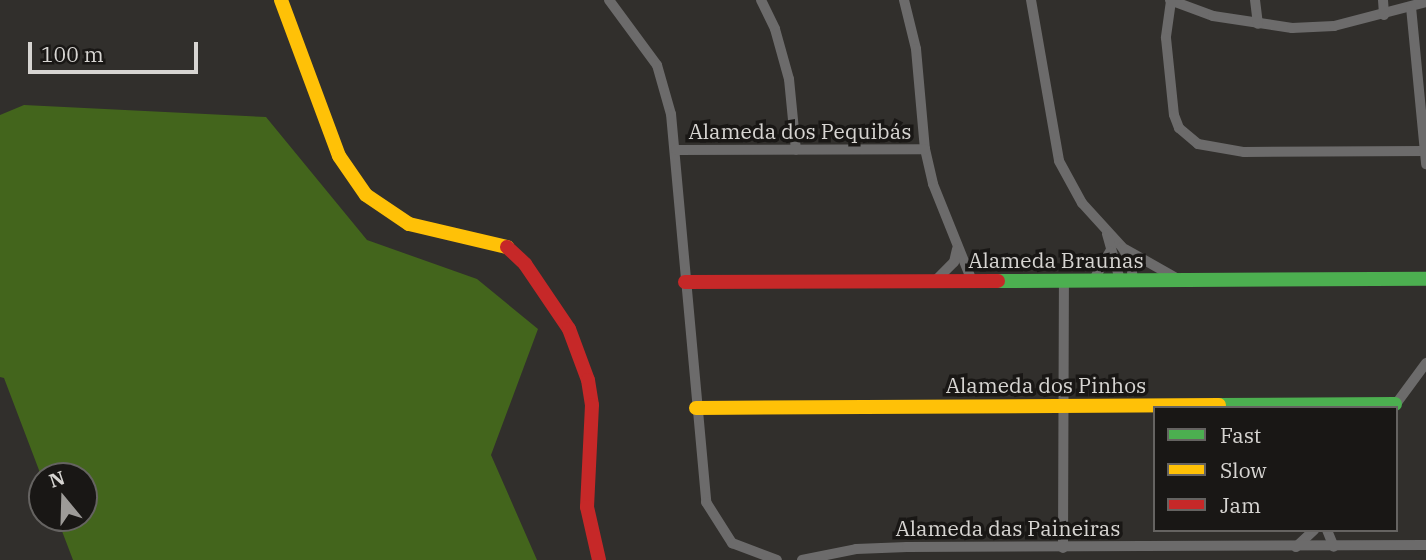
<!DOCTYPE html>
<meta charset="utf-8">
<style>
body{margin:0}
#map{position:relative;width:1426px;height:560px;overflow:hidden;background:#312f2c;font-family:"IBM Plex Serif",serif}
div>[style]{position:absolute}
.forest>*{inset:0;background:#43651c}
.street>*{height:10px;margin:-5px;padding:0 5px;transform-origin:5px;border-radius:5px;background:#6c6b6b}
.fast>*{height:14px;margin:-7px;padding:0 7px;transform-origin:7px;border-radius:7px;background:#4caf50}
.slow>*{height:14px;margin:-7px;padding:0 7px;transform-origin:7px;border-radius:7px;background:#ffc107}
.jam>*{height:14px;margin:-7px;padding:0 7px;transform-origin:7px;border-radius:7px;background:#c62828}
span{translate:-50% -50%;white-space:nowrap;text-align:center;line-height:1.15;-webkit-text-stroke:7px #191715;paint-order:stroke}
.street-label{font-size:21px;color:#d7d5d2}
.legend{position:absolute;left:1153px;top:406px;width:245px;height:126px;box-sizing:border-box;background:#191715;border:2px solid #656361;margin:0;padding:9px 12px;list-style:none;font-size:21px;color:#d7d5d2}
.legend li{display:flex;align-items:center;gap:14px;height:35px}
.legend b{width:35px;border:2px solid #656361}
.north{position:absolute;left:28px;top:462px;width:70px;height:70px;box-sizing:border-box;background:#191715;border:2px solid #656361;border-radius:50%;rotate:341deg;font-size:19px;font-weight:700;line-height:28px;text-align:center;color:#d7d5d2}
.north::after{content:'';display:block;margin:auto;width:24px;height:32px;background:#9d9b98;clip-path:polygon(50% 0,100% 100%,50% 72%,0 100%)}
.scale{position:absolute;left:28px;top:42px;width:170px;height:32px;box-sizing:border-box;border:4px solid #d7d5d2;border-top:0;padding-left:9px;font-size:21px;line-height:24px;white-space:nowrap;color:#d7d5d2;-webkit-text-stroke:5px #191715;paint-order:stroke}
</style>
<div id="map">
<div class="forest">
<i style="clip-path:polygon(24px 105px,266px 117px,367px 240px,477px 279px,538px 329px,491px 455px,537px 560px,73px 560px,57px 518px,84px 518px,84px 476px,42px 478px,4px 378px,0 377px,0 115px)"></i>
</div>
<div class="street">
<i style="left:609px;top:0;width:81px;rotate:53.6deg"></i>
<i style="left:657px;top:65px;width:51px;rotate:74.1deg"></i>
<i style="left:671px;top:114px;width:390px;rotate:84.8deg"></i>
<i style="left:706px;top:502px;width:49px;rotate:57.6deg"></i>
<i style="left:732px;top:543px;width:48px;rotate:20.7deg"></i>
<i style="left:761px;top:0;width:32px;rotate:64deg"></i>
<i style="left:775px;top:29px;width:52px;rotate:74.4deg"></i>
<i style="left:789px;top:79px;width:71px;rotate:84.4deg"></i>
<i style="left:904px;top:0;width:50px;rotate:76.2deg"></i>
<i style="left:916px;top:49px;width:100px;rotate:84.9deg"></i>
<i style="left:925px;top:149px;width:36px;rotate:77deg"></i>
<i style="left:933px;top:184px;width:105px;rotate:68.1deg"></i>
<i style="left:1031px;top:0;width:163px;rotate:80.1deg"></i>
<i style="left:1059px;top:161px;width:48px;rotate:61.3deg"></i>
<i style="left:1082px;top:203px;width:59px;rotate:47.7deg"></i>
<i style="left:1122px;top:247px;width:17px;rotate:59deg"></i>
<i style="left:1131px;top:262px;width:18px;rotate:84deg"></i>
<i style="left:1170px;top:0;width:46px;rotate:20.4deg"></i>
<i style="left:1213px;top:16px;width:80px;rotate:8.6deg"></i>
<i style="left:1292px;top:28px;width:42px;rotate:-2.7deg"></i>
<i style="left:1334px;top:26px;width:95px;rotate:-14.6deg"></i>
<i style="left:1255px;top:0;width:24px;rotate:83deg"></i>
<i style="left:1383px;top:0;width:15px;rotate:86deg"></i>
<i style="left:1171px;top:1px;width:37px;rotate:98deg"></i>
<i style="left:1166px;top:38px;width:77px;rotate:84.1deg"></i>
<i style="left:1174px;top:115px;width:14px;rotate:69deg"></i>
<i style="left:1179px;top:128px;width:25px;rotate:40deg"></i>
<i style="left:1198px;top:144px;width:47px;rotate:9.9deg"></i>
<i style="left:1244px;top:152px;width:181px;rotate:-0.3deg"></i>
<i style="left:1411px;top:7px;width:158px;rotate:84.5deg"></i>
<i style="left:676px;top:150px;width:249px;rotate:-0.2deg"></i>
<i style="left:1107px;top:234px;width:48px;rotate:74.2deg"></i>
<i style="left:1125px;top:249px;width:61px;rotate:29.5deg"></i>
<i style="left:935px;top:281px;width:27px;rotate:-45deg"></i>
<i style="left:954px;top:262px;width:13px;rotate:-77deg"></i>
<i style="left:1093px;top:281px;width:34px;rotate:-60deg"></i>
<i style="left:1393px;top:408px;width:56px;rotate:-53.7deg"></i>
<i style="left:1327px;top:530px;width:18px;rotate:68deg"></i>
<i style="left:1296px;top:547px;width:25px;rotate:-43deg"></i>
<i style="left:1063px;top:548px;width:267px;rotate:-89.8deg"></i>
<i style="left:802px;top:560px;width:55px;rotate:-11.5deg"></i>
<i style="left:856px;top:549px;width:51px;rotate:-2.2deg"></i>
<i style="left:907px;top:547px;width:519px;rotate:-0.22deg"></i>
</div>
<div class="fast">
<i style="left:998px;top:281px;width:428px;rotate:-0.3deg"></i>
<i style="left:1219px;top:405px;width:176px;rotate:-0.3deg"></i>
</div>
<div class="slow">
<i style="left:281px;top:0;width:166px;rotate:69.6deg"></i>
<i style="left:339px;top:156px;width:47px;rotate:55.3deg"></i>
<i style="left:366px;top:195px;width:52px;rotate:34deg"></i>
<i style="left:409px;top:224px;width:101px;rotate:13.2deg"></i>
<i style="left:696px;top:408px;width:523px;rotate:-0.33deg"></i>
</div>
<div class="jam">
<i style="left:507px;top:247px;width:25px;rotate:43deg"></i>
<i style="left:525px;top:264px;width:78px;rotate:55.9deg"></i>
<i style="left:569px;top:329px;width:54px;rotate:69.6deg"></i>
<i style="left:588px;top:380px;width:25px;rotate:81deg"></i>
<i style="left:592px;top:405px;width:102px;rotate:92.8deg"></i>
<i style="left:587px;top:507px;width:54px;rotate:77.2deg"></i>
<i style="left:685px;top:282px;width:313px;rotate:-0.2deg"></i>
</div>
<div class="street-label">
<span style="left:800px;top:131px">Alameda dos Pequibás</span>
<span style="left:1056px;top:260px">Alameda Braunas</span>
<span style="left:1046px;top:385px">Alameda dos Pinhos</span>
<span style="left:1008px;top:528px">Alameda das Paineiras</span>
</div>
<ul class="legend">
<li><b style="height:9px;background:#4caf50"></b>Fast</li>
<li><b style="height:9px;background:#ffc107"></b>Slow</li>
<li><b style="height:9px;background:#c62828"></b>Jam</li>
</ul>
<div class="north">N</div>
<div class="scale">100 m</div>
</div>
